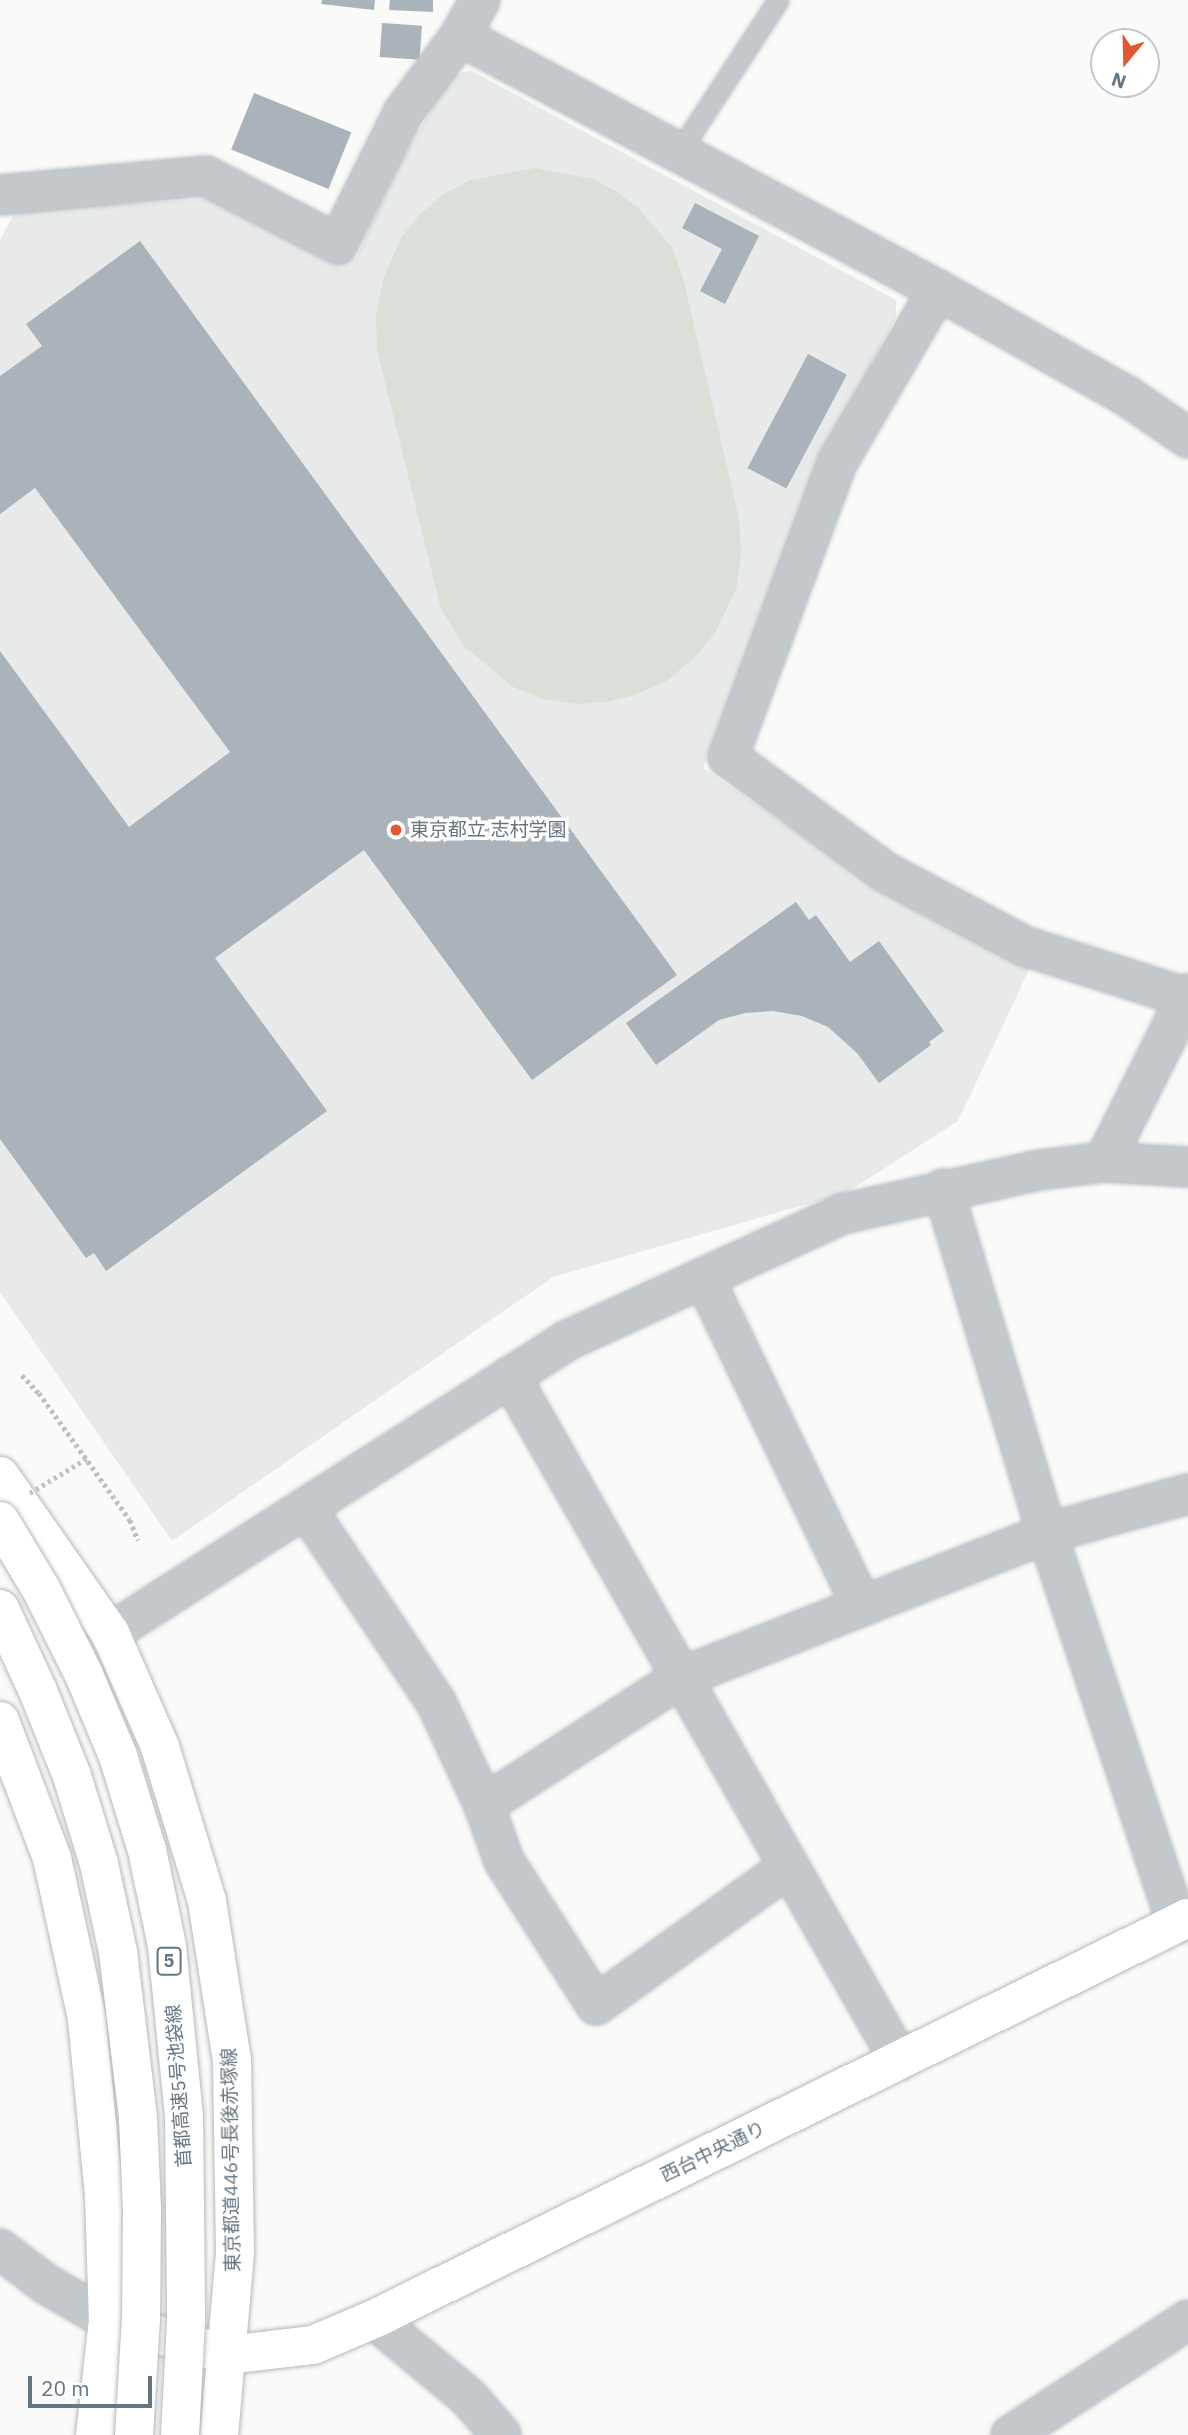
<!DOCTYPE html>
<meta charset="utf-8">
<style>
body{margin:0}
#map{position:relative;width:1188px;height:2435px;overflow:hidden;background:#fafaf8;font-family:"IBM Plex Sans","Noto Sans JP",sans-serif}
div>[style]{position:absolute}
.built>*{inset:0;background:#e8e9e9}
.green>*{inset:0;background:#dadfd7}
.building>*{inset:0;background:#aab3b9;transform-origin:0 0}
.path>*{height:4.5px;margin-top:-2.25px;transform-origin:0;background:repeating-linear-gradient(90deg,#bbbfc2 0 3.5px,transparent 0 7px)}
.roads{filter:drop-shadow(0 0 2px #b3babf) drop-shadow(0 0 2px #b3babf)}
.lane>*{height:19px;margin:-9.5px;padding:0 9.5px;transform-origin:9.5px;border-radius:9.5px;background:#c3c8cc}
.street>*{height:38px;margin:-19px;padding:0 19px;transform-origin:19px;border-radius:19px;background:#c3c8cc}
.secondary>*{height:38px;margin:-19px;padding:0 19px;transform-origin:19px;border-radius:19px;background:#fff}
.path-bridge>*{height:4.5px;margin-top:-2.25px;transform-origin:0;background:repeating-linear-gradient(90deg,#bbbfc2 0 3.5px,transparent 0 7px)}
.bridges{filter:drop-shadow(0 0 2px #b4b9bd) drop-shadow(0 0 2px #b4b9bd)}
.highway-bridge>*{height:38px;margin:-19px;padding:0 19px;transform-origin:19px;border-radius:19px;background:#fff}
.dots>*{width:19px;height:19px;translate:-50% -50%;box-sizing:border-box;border:4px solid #fff;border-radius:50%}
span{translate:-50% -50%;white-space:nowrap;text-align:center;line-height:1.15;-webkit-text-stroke:7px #fff;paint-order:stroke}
.shield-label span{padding:2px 5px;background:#fff;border:2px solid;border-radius:5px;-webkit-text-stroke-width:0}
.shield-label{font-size:18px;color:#657683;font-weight:700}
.poi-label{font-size:19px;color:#657683}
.left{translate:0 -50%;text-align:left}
.street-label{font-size:19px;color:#657683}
.north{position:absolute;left:1090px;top:28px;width:70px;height:70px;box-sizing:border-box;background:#fff;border:2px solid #c1c8cd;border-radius:50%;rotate:199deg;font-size:19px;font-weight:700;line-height:28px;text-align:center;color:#657683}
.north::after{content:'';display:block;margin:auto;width:24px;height:32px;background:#e4572e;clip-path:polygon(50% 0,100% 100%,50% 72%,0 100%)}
.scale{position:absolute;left:28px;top:2376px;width:124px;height:32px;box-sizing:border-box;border:4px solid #657683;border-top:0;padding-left:9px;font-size:21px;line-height:24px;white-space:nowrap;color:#657683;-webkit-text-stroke:5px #fff;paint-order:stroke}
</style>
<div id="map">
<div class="built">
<i style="clip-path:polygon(470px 70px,896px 300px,896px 317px,826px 449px,703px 768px,883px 892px,1030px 968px,958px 1121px,846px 1193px,553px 1277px,172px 1541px,0 1292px,0 240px,16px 210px,208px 199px,335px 263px,356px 258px,398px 167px,450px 77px)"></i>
</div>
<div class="green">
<i style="clip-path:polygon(535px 168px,593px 179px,617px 192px,638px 208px,672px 247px,683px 278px,739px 518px,741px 552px,737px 587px,715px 633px,696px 656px,668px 680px,635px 695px,606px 702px,578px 704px,544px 699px,513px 687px,464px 646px,441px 609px,377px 350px,376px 316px,383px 279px,401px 238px,420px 214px,444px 194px,470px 180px)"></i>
</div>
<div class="building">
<i style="clip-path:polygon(322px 0,375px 0,374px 10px,321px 4px)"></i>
<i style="clip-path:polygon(390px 0,433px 0,433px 12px,389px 10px)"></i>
<i style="left:382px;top:23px;width:40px;height:34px;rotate:4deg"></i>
<i style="left:254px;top:93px;width:105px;height:61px;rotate:22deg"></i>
<i style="clip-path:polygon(695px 203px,759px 236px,725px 304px,700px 291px,722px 249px,682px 228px)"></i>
<i style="clip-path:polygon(140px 241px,677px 975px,532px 1080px,364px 850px,215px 958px,327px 1111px,106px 1271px,94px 1253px,86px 1258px,0 1139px,0 651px,129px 827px,230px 752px,35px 488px,0 514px,0 376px,42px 346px,26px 324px)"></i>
<i style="left:808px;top:354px;width:44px;height:129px;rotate:28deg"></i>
<i style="clip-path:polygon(796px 902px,809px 920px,816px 915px,850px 962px,879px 941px,944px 1031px,929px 1042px,931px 1045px,879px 1083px,857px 1053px,828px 1027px,802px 1016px,773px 1011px,745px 1013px,719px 1020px,656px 1065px,626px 1023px)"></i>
</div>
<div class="path">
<i style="left:22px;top:1375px;width:25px;rotate:47deg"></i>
<i style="left:39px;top:1393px;width:156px;rotate:54.4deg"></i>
<i style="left:130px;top:1520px;width:22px;rotate:68deg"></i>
</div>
<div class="roads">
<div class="lane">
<i style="left:679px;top:152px;width:181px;rotate:-56.9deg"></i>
</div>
<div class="street">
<i style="left:460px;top:36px;width:541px;rotate:27.99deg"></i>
<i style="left:938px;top:290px;width:217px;rotate:29.3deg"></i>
<i style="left:1127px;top:396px;width:74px;rotate:34.5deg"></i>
<i style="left:0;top:195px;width:207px;rotate:-5.3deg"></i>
<i style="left:206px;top:176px;width:148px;rotate:27.3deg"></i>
<i style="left:338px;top:244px;width:146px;rotate:-63.6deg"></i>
<i style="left:403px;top:113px;width:96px;rotate:-53.5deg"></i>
<i style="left:460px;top:36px;width:41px;rotate:-60.9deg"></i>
<i style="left:938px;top:290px;width:200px;rotate:120.3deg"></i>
<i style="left:837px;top:463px;width:314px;rotate:110.3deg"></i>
<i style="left:728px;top:757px;width:195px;rotate:36.2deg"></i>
<i style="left:885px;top:872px;width:157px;rotate:28deg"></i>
<i style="left:1024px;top:946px;width:172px;rotate:17.6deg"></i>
<i style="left:1104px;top:1162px;width:188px;rotate:-63.4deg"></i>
<i style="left:943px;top:1189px;width:359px;rotate:73.2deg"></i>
<i style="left:1047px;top:1533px;width:412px;rotate:71.6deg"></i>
<i style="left:705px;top:1280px;width:362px;rotate:64.3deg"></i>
<i style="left:510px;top:1376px;width:788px;rotate:60.35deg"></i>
<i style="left:306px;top:1508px;width:234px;rotate:56.2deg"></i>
<i style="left:436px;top:1702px;width:114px;rotate:65deg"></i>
<i style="left:484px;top:1805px;width:236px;rotate:-32.9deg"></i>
<i style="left:682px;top:1677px;width:392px;rotate:-21.5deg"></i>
<i style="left:1047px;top:1533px;width:146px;rotate:-15.5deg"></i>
<i style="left:110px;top:1633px;width:544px;rotate:-32.61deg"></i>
<i style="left:568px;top:1340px;width:302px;rotate:-24.7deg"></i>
<i style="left:842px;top:1214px;width:202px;rotate:-12.6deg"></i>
<i style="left:1039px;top:1170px;width:65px;rotate:-7deg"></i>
<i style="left:1104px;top:1162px;width:84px;rotate:3.4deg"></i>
<i style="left:484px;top:1805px;width:59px;rotate:70.3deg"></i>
<i style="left:504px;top:1861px;width:171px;rotate:57.4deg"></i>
<i style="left:596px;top:2005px;width:237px;rotate:-35.6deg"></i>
<i style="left:0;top:2249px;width:58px;rotate:37.3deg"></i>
<i style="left:46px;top:2284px;width:72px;rotate:30.1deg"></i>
<i style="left:374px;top:2319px;width:124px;rotate:39.7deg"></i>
<i style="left:469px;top:2398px;width:49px;rotate:49.1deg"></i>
<i style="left:1011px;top:2435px;width:211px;rotate:-33deg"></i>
</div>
<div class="secondary">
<i style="left:0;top:1476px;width:192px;rotate:55deg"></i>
<i style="left:110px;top:1633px;width:124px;rotate:66.3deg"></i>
<i style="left:160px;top:1747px;width:161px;rotate:73deg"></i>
<i style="left:207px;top:1901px;width:162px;rotate:81.1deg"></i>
<i style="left:232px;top:2061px;width:192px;rotate:89.1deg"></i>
<i style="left:235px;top:2253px;width:183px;rotate:95deg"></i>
<i style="left:0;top:1721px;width:147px;rotate:69.2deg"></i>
<i style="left:52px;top:1858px;width:165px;rotate:77.7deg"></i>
<i style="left:87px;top:2019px;width:177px;rotate:84.5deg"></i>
<i style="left:104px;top:2195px;width:125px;rotate:88.2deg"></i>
<i style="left:108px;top:2320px;width:116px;rotate:96.4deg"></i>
<i style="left:108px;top:2320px;width:125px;rotate:16.3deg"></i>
<i style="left:228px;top:2355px;width:86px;rotate:-6.7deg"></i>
<i style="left:313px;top:2345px;width:66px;rotate:-23.1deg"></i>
<i style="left:374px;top:2319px;width:907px;rotate:-26.23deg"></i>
</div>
</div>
<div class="path-bridge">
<i style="left:30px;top:1493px;width:66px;rotate:-31.3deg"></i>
</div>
<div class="bridges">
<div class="highway-bridge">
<i style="left:0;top:1521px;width:79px;rotate:58.9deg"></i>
<i style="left:41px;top:1589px;width:96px;rotate:63.4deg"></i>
<i style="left:84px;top:1675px;width:88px;rotate:67.2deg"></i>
<i style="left:118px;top:1756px;width:98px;rotate:72.9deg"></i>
<i style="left:147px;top:1850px;width:98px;rotate:78.2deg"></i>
<i style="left:167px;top:1946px;width:171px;rotate:84.3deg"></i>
<i style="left:184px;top:2116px;width:205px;rotate:89.4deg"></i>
<i style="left:186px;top:2321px;width:114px;rotate:93deg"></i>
<i style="left:0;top:1609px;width:90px;rotate:65.1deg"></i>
<i style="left:38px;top:1691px;width:92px;rotate:68.2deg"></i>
<i style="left:72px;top:1776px;width:92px;rotate:72.9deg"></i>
<i style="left:99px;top:1864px;width:90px;rotate:77.8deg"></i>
<i style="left:118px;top:1952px;width:167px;rotate:83.1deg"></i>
<i style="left:138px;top:2118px;width:91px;rotate:87.5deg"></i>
<i style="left:142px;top:2209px;width:109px;rotate:90.5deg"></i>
<i style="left:141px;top:2318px;width:117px;rotate:93.4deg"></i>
</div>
</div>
<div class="dots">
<i style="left:396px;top:830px;background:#e4572e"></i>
</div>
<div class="shield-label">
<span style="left:169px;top:1961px">5</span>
</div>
<div class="poi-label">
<span class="left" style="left:410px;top:830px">東京都立 志村学園</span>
</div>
<div class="street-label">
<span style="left:179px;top:2086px;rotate:-94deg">首都高速5号池袋線</span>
<span style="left:713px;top:2152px;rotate:-26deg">西台中央通り</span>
<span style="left:231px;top:2160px;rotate:-91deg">東京都道446号長後赤塚線</span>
</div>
<div class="north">N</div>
<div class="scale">20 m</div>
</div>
